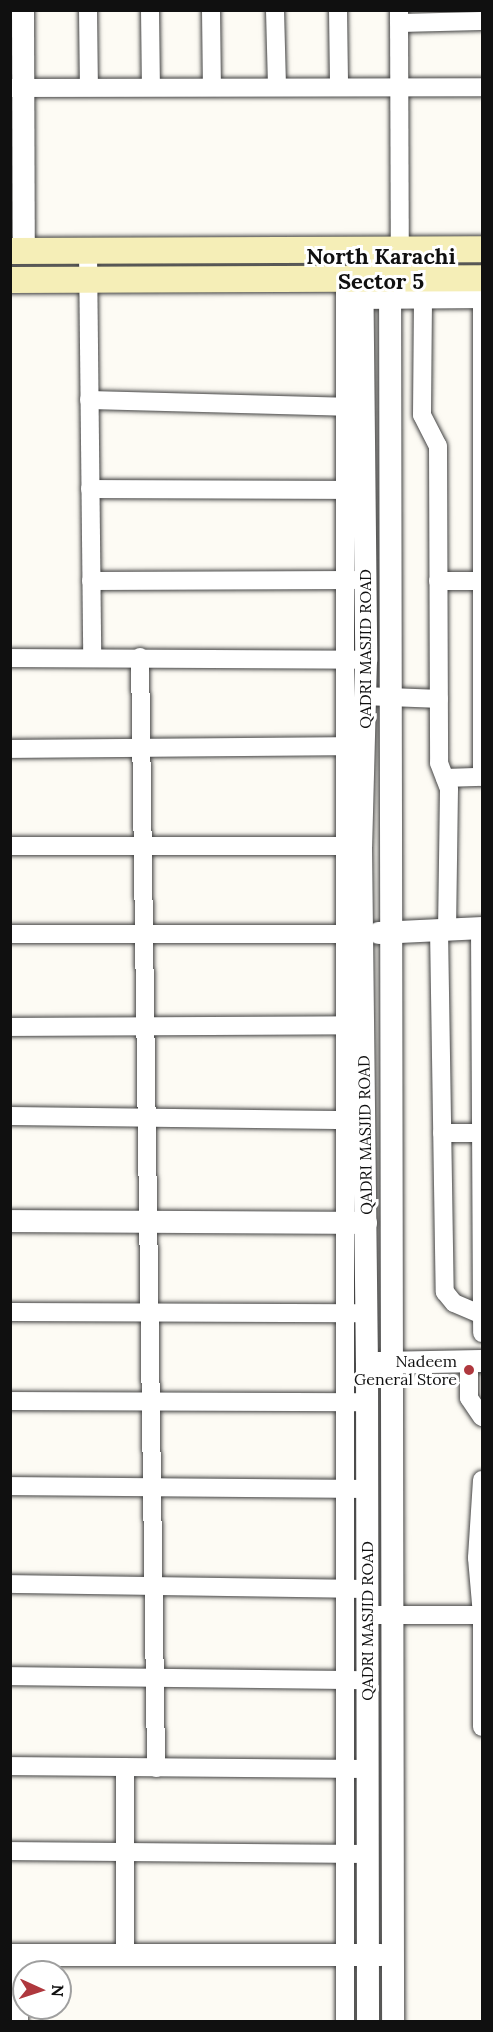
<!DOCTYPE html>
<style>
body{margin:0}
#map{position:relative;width:493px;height:2032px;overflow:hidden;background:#fdfbf4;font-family:Lora,serif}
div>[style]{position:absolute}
.roads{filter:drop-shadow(0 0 2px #434343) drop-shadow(0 0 2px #434343)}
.minor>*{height:18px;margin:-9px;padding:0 9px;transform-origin:9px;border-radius:9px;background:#fff}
.tertiary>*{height:22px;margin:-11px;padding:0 11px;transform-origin:11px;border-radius:11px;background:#fff}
.secondary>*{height:26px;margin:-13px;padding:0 13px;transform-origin:13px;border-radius:13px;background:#f5eeb7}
.dots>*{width:16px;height:16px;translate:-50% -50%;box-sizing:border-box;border:3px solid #fff;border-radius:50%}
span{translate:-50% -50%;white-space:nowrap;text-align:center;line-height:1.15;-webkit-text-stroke:6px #fff;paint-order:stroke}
.street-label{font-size:16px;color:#101010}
.poi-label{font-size:16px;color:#101010}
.right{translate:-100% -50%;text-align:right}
.district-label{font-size:22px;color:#101010;font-weight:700}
.frame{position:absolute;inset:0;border:12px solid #101010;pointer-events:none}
.north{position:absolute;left:12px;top:1960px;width:60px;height:60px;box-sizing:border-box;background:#fff;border:2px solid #9f9f9f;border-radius:50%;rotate:93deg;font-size:16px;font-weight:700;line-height:24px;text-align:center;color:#101010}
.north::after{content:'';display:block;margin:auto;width:21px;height:27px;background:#af383e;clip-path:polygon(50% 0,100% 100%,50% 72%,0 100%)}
</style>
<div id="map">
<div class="roads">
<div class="minor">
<i style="left:88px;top:10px;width:77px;rotate:89.3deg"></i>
<i style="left:150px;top:10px;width:77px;rotate:89.3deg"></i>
<i style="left:211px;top:10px;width:77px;rotate:89.3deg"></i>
<i style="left:275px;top:10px;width:77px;rotate:88.5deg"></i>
<i style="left:338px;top:10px;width:76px;rotate:89.2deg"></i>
<i style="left:399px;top:10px;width:239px;rotate:89.8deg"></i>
<i style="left:399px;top:23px;width:83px;rotate:-1.4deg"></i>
<i style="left:10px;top:88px;width:472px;rotate:-0.1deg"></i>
<i style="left:88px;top:251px;width:407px;rotate:89.4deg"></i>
<i style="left:423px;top:299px;width:116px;rotate:90.5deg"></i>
<i style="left:422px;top:415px;width:35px;rotate:63deg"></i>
<i style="left:438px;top:446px;width:317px;rotate:89.8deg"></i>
<i style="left:439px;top:763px;width:28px;rotate:69deg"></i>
<i style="left:449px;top:789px;width:140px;rotate:90.8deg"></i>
<i style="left:482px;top:299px;width:478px;rotate:90deg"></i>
<i style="left:363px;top:300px;width:119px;rotate:-0.5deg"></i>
<i style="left:89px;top:400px;width:266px;rotate:1.5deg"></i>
<i style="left:90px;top:489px;width:267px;rotate:0.2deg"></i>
<i style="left:91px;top:581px;width:263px;rotate:-0.2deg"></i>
<i style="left:438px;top:581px;width:44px"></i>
<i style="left:140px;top:657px;width:1111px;rotate:89.17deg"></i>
<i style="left:10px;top:658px;width:347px;rotate:0.3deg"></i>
<i style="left:365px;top:696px;width:74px;rotate:2.3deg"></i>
<i style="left:10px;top:749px;width:347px;rotate:-0.5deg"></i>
<i style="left:445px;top:778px;width:37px;rotate:-2deg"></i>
<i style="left:10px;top:846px;width:344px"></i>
<i style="left:480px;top:928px;width:405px;rotate:89.7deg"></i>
<i style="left:439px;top:929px;width:363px;rotate:89.1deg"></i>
<i style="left:445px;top:1292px;width:14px;rotate:51deg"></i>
<i style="left:454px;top:1303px;width:30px;rotate:23deg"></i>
<i style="left:10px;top:934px;width:344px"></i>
<i style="left:10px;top:1027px;width:347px;rotate:-0.3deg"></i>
<i style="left:10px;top:1116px;width:347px;rotate:0.7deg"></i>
<i style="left:442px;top:1133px;width:39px"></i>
<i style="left:10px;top:1312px;width:347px;rotate:0.2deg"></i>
<i style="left:469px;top:1361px;width:37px;rotate:90deg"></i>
<i style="left:469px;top:1398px;width:23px;rotate:56deg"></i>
<i style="left:10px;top:1401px;width:346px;rotate:0.2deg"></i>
<i style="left:482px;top:1480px;width:78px;rotate:93.7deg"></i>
<i style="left:477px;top:1558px;width:57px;rotate:85deg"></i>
<i style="left:482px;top:1615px;width:112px;rotate:90deg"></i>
<i style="left:10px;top:1486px;width:349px;rotate:0.5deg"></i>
<i style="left:10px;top:1584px;width:347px;rotate:0.8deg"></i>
<i style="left:367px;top:1615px;width:115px"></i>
<i style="left:10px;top:1676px;width:349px;rotate:0.7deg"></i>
<i style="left:10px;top:1766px;width:347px;rotate:0.5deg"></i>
<i style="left:125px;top:1767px;width:188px;rotate:90deg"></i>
<i style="left:10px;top:1851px;width:347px;rotate:0.5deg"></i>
<i style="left:19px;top:2022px;width:67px;rotate:-89.1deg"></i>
<i style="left:345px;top:2022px;width:1743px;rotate:-90deg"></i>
</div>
<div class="tertiary">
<i style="left:23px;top:10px;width:241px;rotate:89.8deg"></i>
<i style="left:362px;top:249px;width:411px;rotate:89.4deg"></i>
<i style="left:366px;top:660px;width:186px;rotate:91.5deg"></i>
<i style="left:361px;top:846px;width:517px;rotate:89.34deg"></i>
<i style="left:367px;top:1363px;width:659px;rotate:89.91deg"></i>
<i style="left:390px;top:249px;width:1773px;rotate:89.9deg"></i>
<i style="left:379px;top:933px;width:103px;rotate:-2.8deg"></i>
<i style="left:10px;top:1221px;width:356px;rotate:0.3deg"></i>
<i style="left:378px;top:1363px;width:104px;rotate:-1.1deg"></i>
<i style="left:10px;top:1955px;width:371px"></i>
</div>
<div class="secondary">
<i style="left:10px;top:251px;width:472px;rotate:-0.2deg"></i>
<i style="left:10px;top:280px;width:472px;rotate:-0.2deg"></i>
</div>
</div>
<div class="dots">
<i style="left:469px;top:1370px;background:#af383e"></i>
</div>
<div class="street-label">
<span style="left:365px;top:649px;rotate:-90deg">QADRI MASJID ROAD</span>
<span style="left:365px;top:1135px;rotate:-91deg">QADRI MASJID ROAD</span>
<span style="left:367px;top:1621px;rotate:-90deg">QADRI MASJID ROAD</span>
</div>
<div class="poi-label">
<span class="right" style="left:457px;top:1370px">Nadeem<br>General Store</span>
</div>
<div class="district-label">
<span style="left:381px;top:269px">North Karachi<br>Sector 5</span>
</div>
<div class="frame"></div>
<div class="north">N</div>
</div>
